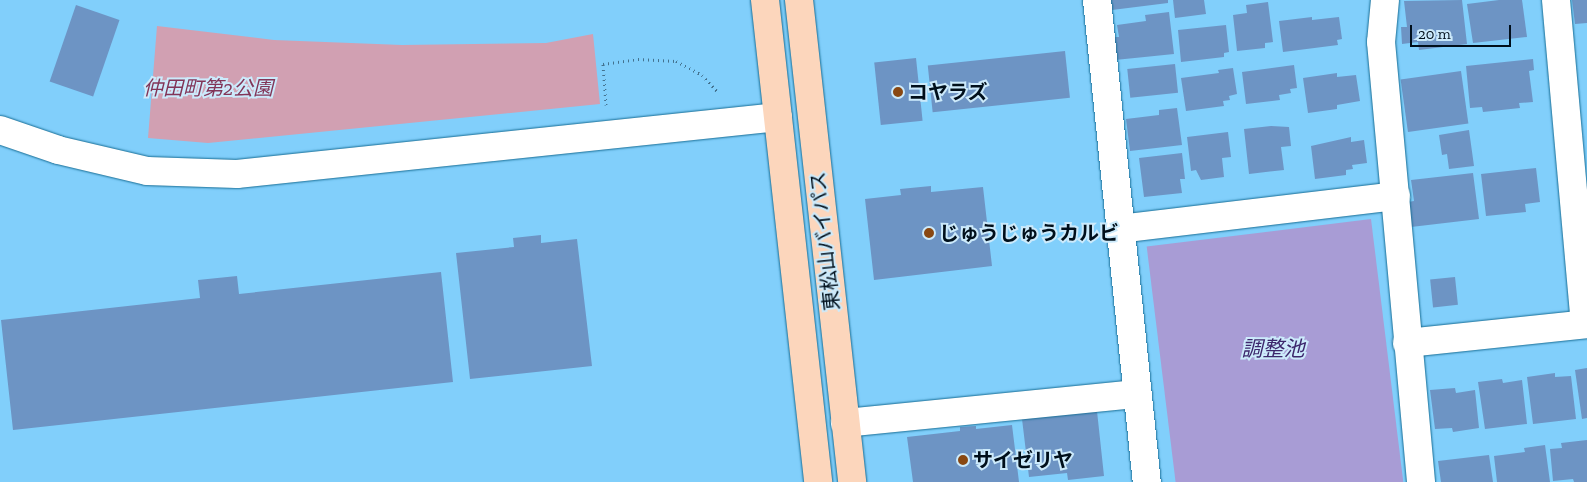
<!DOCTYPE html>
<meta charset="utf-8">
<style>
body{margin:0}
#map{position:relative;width:1587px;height:482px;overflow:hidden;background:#81cffb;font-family:"Zilla Slab","Noto Sans JP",serif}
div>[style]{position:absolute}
.green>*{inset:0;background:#d1a0b2}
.water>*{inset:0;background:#a89cd5;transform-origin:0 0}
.building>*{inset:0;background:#6d94c4;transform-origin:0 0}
.path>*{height:3px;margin-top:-1.5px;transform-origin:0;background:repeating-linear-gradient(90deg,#43728f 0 1px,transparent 0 5px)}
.roads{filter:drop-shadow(0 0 1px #176d95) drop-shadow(0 0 1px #176d95)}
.minor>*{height:28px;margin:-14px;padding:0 14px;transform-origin:14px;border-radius:14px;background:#fff}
.tertiary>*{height:28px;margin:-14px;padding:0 14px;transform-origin:14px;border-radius:14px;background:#fff}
.trunk>*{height:28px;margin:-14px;padding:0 14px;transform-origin:14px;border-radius:14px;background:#fcd6bc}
.dots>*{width:14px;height:14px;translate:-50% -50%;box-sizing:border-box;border:2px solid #cceafb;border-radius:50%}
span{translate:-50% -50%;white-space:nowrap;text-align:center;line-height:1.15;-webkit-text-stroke:4px #cceafb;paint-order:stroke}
.park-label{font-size:20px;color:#823558;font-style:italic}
.poi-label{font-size:20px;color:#000f1b;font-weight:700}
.left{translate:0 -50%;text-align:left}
.street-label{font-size:20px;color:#000f1b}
.water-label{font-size:21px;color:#3d276c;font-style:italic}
.scale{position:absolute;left:1410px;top:25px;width:101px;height:22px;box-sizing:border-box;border:2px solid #000f1b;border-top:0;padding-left:6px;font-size:15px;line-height:18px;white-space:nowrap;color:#000f1b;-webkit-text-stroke:4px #cceafb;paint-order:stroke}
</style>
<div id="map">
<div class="green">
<i style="clip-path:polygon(157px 26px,274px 40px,402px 45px,546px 43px,593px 34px,600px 104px,208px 143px,148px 138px)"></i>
</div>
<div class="water">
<i style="left:1371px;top:219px;width:265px;height:226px;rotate:83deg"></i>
</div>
<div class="building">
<i style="clip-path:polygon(1111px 0,1168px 0,1168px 3px,1112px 10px)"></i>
<i style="clip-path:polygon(1173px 0,1204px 0,1206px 14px,1175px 18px)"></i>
<i style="clip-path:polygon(1462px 0,1467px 44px,1419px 50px,1418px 42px,1402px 44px,1401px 27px,1407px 27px,1404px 1px)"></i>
<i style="clip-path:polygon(1499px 0,1522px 0,1527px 37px,1473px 43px,1467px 4px)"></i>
<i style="clip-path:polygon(1572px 0,1587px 0,1587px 23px,1575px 24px)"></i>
<i style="clip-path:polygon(1268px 2px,1273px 42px,1265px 43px,1265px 48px,1237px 51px,1233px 15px,1247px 13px,1246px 5px)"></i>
<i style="left:76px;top:5px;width:46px;height:81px;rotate:19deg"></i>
<i style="clip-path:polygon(1169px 12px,1174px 54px,1115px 60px,1113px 37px,1119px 37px,1117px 25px,1146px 21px,1145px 15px)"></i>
<i style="clip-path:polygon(1312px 17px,1312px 20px,1339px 17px,1342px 39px,1337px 40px,1338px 45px,1283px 52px,1279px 21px)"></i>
<i style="clip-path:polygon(1226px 25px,1229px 52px,1224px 53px,1224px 57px,1181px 62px,1178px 30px)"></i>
<i style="left:1065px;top:51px;width:47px;height:138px;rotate:84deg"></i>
<i style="left:916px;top:58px;width:63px;height:42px;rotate:84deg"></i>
<i style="clip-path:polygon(1533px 59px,1534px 70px,1529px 71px,1533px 102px,1519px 103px,1520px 108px,1483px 112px,1482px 107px,1470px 108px,1466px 66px)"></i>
<i style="left:1175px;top:64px;width:29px;height:48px;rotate:84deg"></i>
<i style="clip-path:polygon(1294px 65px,1297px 88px,1290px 89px,1291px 93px,1279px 95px,1280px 100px,1246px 104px,1242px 72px)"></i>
<i style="clip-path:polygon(1233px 68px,1237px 94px,1229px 96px,1230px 100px,1223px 101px,1224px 106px,1186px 111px,1181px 78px,1219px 73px,1218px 70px)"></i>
<i style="left:1461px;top:71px;width:53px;height:61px;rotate:82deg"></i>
<i style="clip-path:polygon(1337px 73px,1337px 77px,1356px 75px,1360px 101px,1337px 105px,1337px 109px,1308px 113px,1303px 78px)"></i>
<i style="clip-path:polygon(1177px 108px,1182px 145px,1130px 151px,1126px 119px,1159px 115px,1159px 110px)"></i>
<i style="clip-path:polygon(1271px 126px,1289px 127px,1291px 146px,1281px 147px,1284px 170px,1249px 174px,1244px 129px)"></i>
<i style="clip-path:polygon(1469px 130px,1474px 166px,1449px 169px,1447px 154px,1442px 155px,1439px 135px)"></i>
<i style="clip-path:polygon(1228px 132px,1231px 157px,1222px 158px,1224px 177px,1201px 180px,1196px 170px,1191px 171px,1187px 137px)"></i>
<i style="clip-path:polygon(1351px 137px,1351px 142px,1364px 140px,1367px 163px,1352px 165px,1353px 169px,1346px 170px,1346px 175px,1315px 179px,1311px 146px)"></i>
<i style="clip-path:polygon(1182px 153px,1185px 179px,1180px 179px,1182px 193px,1144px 197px,1139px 158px)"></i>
<i style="clip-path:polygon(1536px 168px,1540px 202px,1525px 204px,1526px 212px,1486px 216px,1481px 174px)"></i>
<i style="clip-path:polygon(1473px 173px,1479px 219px,1411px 227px,1408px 202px,1414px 201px,1411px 180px)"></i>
<i style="clip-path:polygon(931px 186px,931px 192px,983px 187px,992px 266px,874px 280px,865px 199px,901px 195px,900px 189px)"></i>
<i style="clip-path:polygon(541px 235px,541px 243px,577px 239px,592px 366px,470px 379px,456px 253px,514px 247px,513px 238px)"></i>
<i style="clip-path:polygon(441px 272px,453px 382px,13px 430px,1px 320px,200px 298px,198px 280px,237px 276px,239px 294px)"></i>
<i style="left:1455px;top:277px;width:28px;height:25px;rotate:84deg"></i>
<i style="clip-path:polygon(1587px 368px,1587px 418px,1582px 419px,1575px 370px)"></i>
<i style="clip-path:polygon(1555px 373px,1555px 377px,1571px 376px,1576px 419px,1533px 424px,1527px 377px)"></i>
<i style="clip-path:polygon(1502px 379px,1503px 383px,1522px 380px,1527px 424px,1485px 429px,1478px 382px)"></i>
<i style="clip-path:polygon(1455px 388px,1456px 393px,1475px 390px,1479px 428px,1453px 432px,1452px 428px,1435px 429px,1430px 390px)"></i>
<i style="clip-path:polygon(1097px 411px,1104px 476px,1068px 480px,1067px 473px,1029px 477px,1022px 419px)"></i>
<i style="clip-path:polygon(1012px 425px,1019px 482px,913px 482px,907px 437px,960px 431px,960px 427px,976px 426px,976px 429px)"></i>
<i style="clip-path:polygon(1587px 440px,1587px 482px,1574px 482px,1573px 479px,1553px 481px,1550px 449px,1562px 448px,1561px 443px)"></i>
<i style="clip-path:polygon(1545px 445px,1550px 482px,1497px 482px,1494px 456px,1525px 452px,1524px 448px)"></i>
<i style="clip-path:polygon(1489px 455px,1493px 482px,1441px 482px,1438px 461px)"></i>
</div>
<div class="path">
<i style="left:606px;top:105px;width:41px;rotate:-94.2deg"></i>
<i style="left:603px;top:64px;width:35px;rotate:-8deg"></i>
<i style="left:638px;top:59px;width:38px;rotate:3deg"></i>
<i style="left:676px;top:61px;width:30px;rotate:28deg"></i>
<i style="left:702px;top:75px;width:22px;rotate:47deg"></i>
</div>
<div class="roads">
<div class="minor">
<i style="left:1097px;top:0;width:485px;rotate:84.1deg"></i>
<i style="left:1385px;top:0;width:42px;rotate:95.4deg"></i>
<i style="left:1381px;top:42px;width:442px;rotate:84.8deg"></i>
<i style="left:1556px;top:0;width:325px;rotate:84.9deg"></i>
<i style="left:1119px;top:229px;width:279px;rotate:-6.8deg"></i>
<i style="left:1407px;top:343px;width:181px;rotate:-6deg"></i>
<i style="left:845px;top:423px;width:292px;rotate:-5.7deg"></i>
</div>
<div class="tertiary">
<i style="left:0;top:130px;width:61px;rotate:19deg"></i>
<i style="left:58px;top:150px;width:91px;rotate:13.3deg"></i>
<i style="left:147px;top:171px;width:90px;rotate:1.9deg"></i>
<i style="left:237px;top:174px;width:544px;rotate:-6.01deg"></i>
</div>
<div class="trunk">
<i style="left:765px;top:0;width:485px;rotate:83.7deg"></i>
<i style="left:799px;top:0;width:485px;rotate:83.7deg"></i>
</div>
</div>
<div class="dots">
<i style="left:898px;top:92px;background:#894812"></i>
<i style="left:929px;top:233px;background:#894812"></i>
<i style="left:963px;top:460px;background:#894812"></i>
</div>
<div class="park-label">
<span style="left:208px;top:88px">仲田町第2公園</span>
</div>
<div class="poi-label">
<span class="left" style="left:908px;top:92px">コヤラズ</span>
<span class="left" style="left:939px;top:233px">じゅうじゅうカルビ</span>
<span class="left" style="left:973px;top:460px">サイゼリヤ</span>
</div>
<div class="street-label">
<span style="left:825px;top:241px;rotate:-96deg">東松山バイパス</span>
</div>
<div class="water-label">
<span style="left:1273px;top:349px">調整池</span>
</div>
<div class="scale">20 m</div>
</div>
